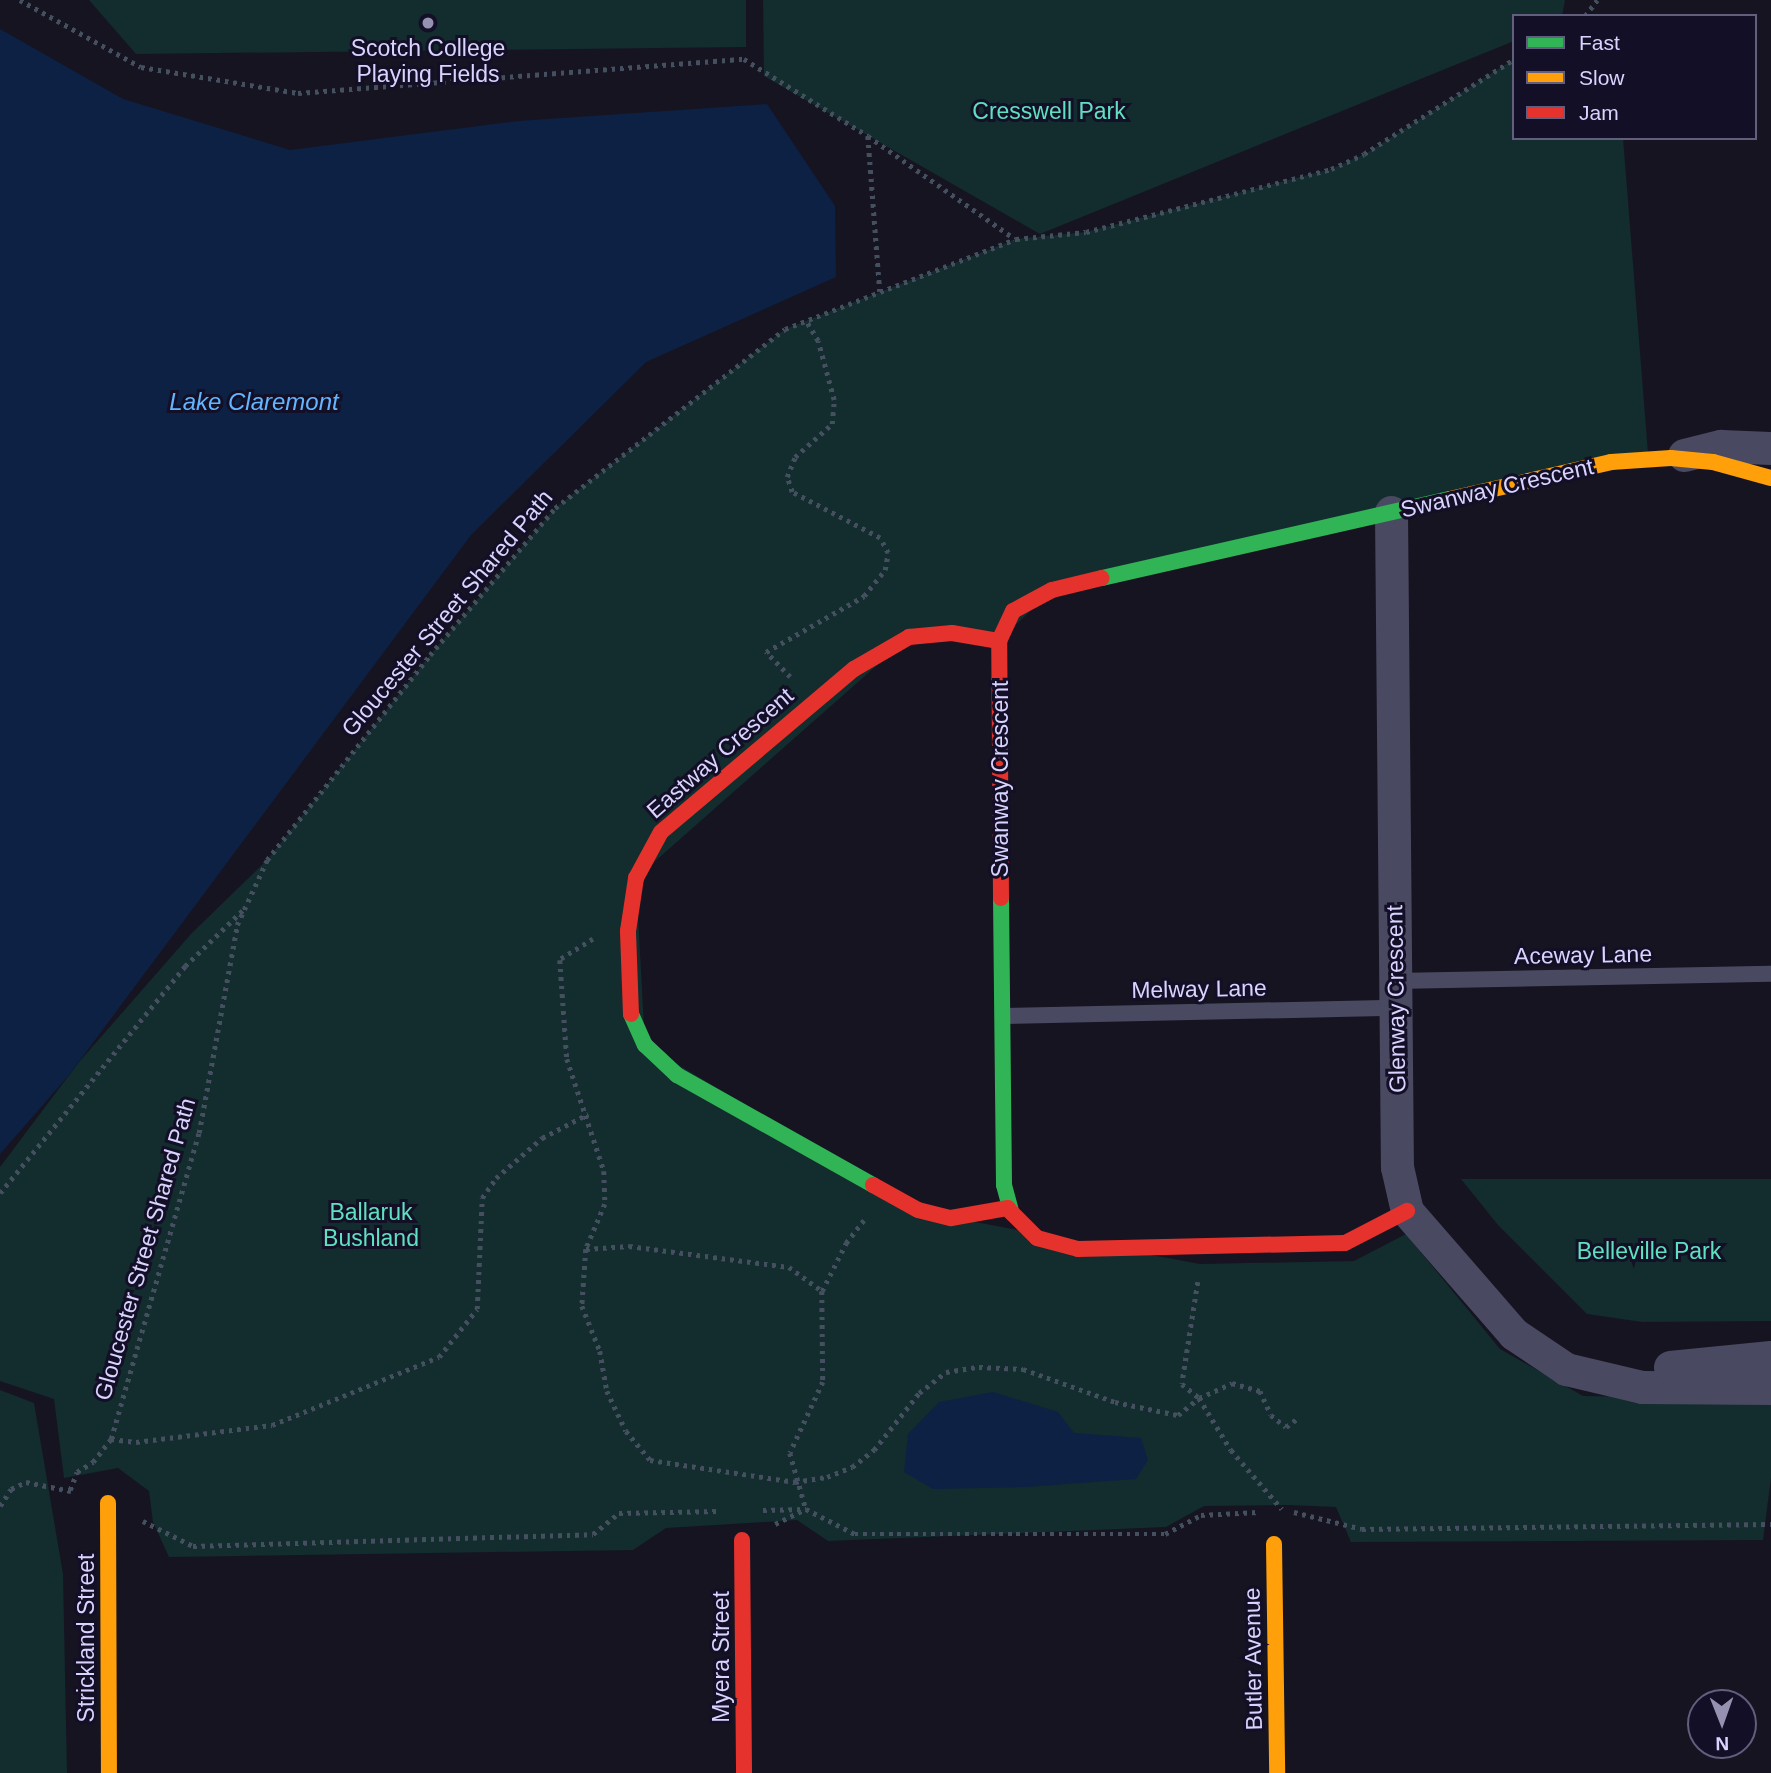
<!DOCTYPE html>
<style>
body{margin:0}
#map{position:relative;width:1771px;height:1773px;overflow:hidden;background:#161421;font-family:Helvetica,sans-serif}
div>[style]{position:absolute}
.green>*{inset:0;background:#132c2d}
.water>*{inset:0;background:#0d2144}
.path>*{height:4.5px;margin-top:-2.25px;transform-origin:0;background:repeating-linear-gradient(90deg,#44505f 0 3.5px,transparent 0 8.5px)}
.lane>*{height:16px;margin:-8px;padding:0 8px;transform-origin:8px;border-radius:8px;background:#4a4962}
.street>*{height:33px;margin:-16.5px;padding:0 16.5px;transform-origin:16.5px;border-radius:16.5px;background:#4a4962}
.fast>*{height:16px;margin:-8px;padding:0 8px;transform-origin:8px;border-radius:8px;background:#30b455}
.slow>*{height:16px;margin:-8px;padding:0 8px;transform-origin:8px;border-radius:8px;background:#ff9f0a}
.jam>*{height:16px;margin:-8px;padding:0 8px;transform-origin:8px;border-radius:8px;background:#e5322d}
.dots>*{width:19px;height:19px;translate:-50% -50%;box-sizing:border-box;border:4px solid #130f26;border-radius:50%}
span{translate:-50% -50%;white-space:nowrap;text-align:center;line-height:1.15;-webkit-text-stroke:6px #130f26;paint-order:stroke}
.poi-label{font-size:23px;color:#d9d4ff}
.park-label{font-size:23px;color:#5fe0c0}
.street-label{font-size:23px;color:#d9d4ff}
.water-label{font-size:24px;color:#62b6ff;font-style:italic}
.legend{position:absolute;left:1512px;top:14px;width:245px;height:126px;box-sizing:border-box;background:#130f26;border:2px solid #625e7d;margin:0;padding:9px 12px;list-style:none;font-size:21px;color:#d9d4ff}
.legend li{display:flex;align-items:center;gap:14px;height:35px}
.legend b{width:35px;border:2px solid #625e7d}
.north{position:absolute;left:1687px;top:1689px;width:70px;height:70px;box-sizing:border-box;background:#130f26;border:2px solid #625e7d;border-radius:50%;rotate:179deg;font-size:19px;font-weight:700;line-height:28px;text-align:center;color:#d9d4ff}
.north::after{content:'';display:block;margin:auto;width:24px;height:32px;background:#9591b1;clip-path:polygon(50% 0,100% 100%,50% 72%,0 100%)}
</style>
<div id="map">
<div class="green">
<i style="clip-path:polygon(89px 0,746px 0,746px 47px,136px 54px)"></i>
<i style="clip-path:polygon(763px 0,1565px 0,1562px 16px,1514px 16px,1514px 41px,1040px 234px,764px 76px)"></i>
<i style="clip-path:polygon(1514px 59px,1514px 138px,1623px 138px,1648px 453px,1052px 590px,999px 641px,909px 637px,636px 878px,645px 1045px,927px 1213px,1200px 1264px,1354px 1261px,1406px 1234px,1500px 1349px,1583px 1396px,1771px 1399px,1771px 1478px,1763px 1540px,1351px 1542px,1336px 1507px,1287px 1505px,1204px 1506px,1166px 1527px,828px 1541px,797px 1520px,666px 1528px,633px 1550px,169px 1557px,153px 1522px,149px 1491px,118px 1468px,64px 1478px,54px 1399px,0 1381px,0 1167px,79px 1062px,191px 934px,267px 860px,430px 655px,555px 508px,785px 329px,1016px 239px,1086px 232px,1331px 169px,1365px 154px)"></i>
<i style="clip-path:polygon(1461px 1179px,1771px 1179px,1771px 1321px,1642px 1322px,1587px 1314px,1498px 1225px)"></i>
<i style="clip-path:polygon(0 1390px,34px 1403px,63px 1574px,67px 1773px,0 1773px)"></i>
</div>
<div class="water">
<i style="clip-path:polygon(0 29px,123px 99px,290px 150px,518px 121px,767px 104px,835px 206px,836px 277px,646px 362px,471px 535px,69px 1075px,0 1154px)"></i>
<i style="clip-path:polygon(993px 1392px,1058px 1412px,1074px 1433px,1141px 1438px,1148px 1460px,1136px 1479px,1027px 1487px,933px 1489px,904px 1472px,908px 1434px,939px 1402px)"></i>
</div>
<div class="path">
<i style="left:20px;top:0;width:138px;rotate:29deg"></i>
<i style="left:141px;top:67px;width:159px;rotate:9.4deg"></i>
<i style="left:298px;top:93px;width:447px;rotate:-4.4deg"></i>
<i style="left:744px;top:59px;width:146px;rotate:31.8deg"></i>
<i style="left:868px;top:136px;width:179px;rotate:35deg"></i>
<i style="left:1585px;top:16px;width:20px;rotate:-53deg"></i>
<i style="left:868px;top:136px;width:156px;rotate:85.6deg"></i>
<i style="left:790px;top:677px;width:35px;rotate:-134deg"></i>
<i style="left:766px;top:652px;width:113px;rotate:-29.7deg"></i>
<i style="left:864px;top:596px;width:33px;rotate:-51deg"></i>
<i style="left:885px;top:570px;width:17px;rotate:-80deg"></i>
<i style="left:888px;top:553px;width:17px;rotate:-118deg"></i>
<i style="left:880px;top:538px;width:99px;rotate:-152.4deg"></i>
<i style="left:792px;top:492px;width:16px;rotate:-108deg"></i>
<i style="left:787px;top:477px;width:22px;rotate:-68deg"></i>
<i style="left:795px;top:457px;width:50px;rotate:-41.7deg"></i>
<i style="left:832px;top:424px;width:24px;rotate:-85deg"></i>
<i style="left:834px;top:400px;width:61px;rotate:-105.2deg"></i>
<i style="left:818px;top:341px;width:23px;rotate:-121deg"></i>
<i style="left:593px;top:939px;width:39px;rotate:148deg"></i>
<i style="left:560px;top:960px;width:99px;rotate:86deg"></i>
<i style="left:567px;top:1059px;width:118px;rotate:71.7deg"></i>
<i style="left:604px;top:1171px;width:33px;rotate:88deg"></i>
<i style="left:605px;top:1204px;width:49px;rotate:112.9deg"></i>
<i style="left:586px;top:1249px;width:57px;rotate:94deg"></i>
<i style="left:582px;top:1306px;width:48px;rotate:68.2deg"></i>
<i style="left:600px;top:1351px;width:41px;rotate:80.1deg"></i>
<i style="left:607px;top:1391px;width:44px;rotate:64.6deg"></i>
<i style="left:626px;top:1431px;width:38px;rotate:50deg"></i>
<i style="left:650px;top:1460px;width:147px;rotate:8.6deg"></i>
<i style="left:795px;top:1482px;width:32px;rotate:-9deg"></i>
<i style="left:827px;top:1477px;width:27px;rotate:-22deg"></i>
<i style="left:852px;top:1467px;width:28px;rotate:-38deg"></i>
<i style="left:874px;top:1450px;width:73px;rotate:-51.7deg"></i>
<i style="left:919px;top:1393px;width:34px;rotate:-38deg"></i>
<i style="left:946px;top:1372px;width:33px;rotate:-9deg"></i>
<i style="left:979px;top:1367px;width:44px;rotate:2.6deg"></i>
<i style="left:1023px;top:1369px;width:98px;rotate:19.7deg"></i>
<i style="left:1115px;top:1402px;width:64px;rotate:11.7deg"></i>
<i style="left:1178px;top:1415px;width:27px;rotate:-39deg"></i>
<i style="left:1199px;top:1398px;width:36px;rotate:-24deg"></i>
<i style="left:1232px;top:1383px;width:29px;rotate:16deg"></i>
<i style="left:1260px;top:1391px;width:26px;rotate:65deg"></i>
<i style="left:1271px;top:1415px;width:19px;rotate:39deg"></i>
<i style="left:1286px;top:1427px;width:15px;rotate:-37deg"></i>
<i style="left:0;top:1193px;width:293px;rotate:-50.8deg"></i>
<i style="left:185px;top:966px;width:81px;rotate:-44deg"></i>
<i style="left:586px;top:1249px;width:43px;rotate:-4deg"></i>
<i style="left:629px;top:1246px;width:161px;rotate:7.5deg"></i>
<i style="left:789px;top:1267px;width:41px;rotate:36deg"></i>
<i style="left:822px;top:1291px;width:91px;rotate:89.4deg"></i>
<i style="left:823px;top:1382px;width:78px;rotate:114.9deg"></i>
<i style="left:790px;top:1453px;width:58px;rotate:74.1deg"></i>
<i style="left:1198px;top:1282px;width:103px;rotate:98.9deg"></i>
<i style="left:1182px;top:1384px;width:22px;rotate:39deg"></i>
<i style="left:1199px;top:1398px;width:61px;rotate:58.4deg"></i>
<i style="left:1231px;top:1450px;width:78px;rotate:49.2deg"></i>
<i style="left:822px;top:1291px;width:54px;rotate:-63.4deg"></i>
<i style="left:846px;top:1243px;width:29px;rotate:-52deg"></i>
<i style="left:111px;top:1439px;width:25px;rotate:7deg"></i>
<i style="left:136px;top:1442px;width:137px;rotate:-7.1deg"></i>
<i style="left:272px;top:1425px;width:180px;rotate:-22.2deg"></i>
<i style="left:439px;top:1357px;width:61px;rotate:-51.6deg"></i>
<i style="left:477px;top:1309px;width:111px;rotate:-87.4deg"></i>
<i style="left:482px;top:1198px;width:24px;rotate:-55deg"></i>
<i style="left:496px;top:1178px;width:61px;rotate:-41deg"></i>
<i style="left:542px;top:1138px;width:52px;rotate:-27.6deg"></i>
<i style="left:70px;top:1490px;width:19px;rotate:-69deg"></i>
<i style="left:77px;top:1472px;width:19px;rotate:-32deg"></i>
<i style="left:93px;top:1462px;width:29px;rotate:-52deg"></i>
<i style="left:111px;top:1439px;width:318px;rotate:-74deg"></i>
<i style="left:199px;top:1133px;width:211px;rotate:-79.6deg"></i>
<i style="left:237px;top:925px;width:72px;rotate:-65.2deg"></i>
<i style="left:267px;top:860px;width:262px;rotate:-51.5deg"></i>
<i style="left:430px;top:655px;width:193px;rotate:-49.6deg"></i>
<i style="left:555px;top:508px;width:291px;rotate:-37.9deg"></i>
<i style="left:785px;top:329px;width:248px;rotate:-21.3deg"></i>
<i style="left:1016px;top:239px;width:70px;rotate:-5.7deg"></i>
<i style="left:1086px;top:232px;width:253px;rotate:-14.4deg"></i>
<i style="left:1331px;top:169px;width:36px;rotate:-24deg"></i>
<i style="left:1364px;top:154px;width:178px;rotate:-32.3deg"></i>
<i style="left:0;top:1506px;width:20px;rotate:-57deg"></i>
<i style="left:11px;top:1489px;width:17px;rotate:-25deg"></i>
<i style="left:26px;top:1482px;width:46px;rotate:11.3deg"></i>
<i style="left:763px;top:1510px;width:43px;rotate:-1.3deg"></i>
<i style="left:806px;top:1509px;width:55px;rotate:27deg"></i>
<i style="left:855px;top:1534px;width:310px"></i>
<i style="left:1165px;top:1534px;width:41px;rotate:-27.8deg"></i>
<i style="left:1201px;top:1515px;width:57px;rotate:-3deg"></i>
<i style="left:1294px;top:1512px;width:70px;rotate:14deg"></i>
<i style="left:1362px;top:1529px;width:409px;rotate:-0.7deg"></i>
<i style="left:143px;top:1521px;width:56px;rotate:26.6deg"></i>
<i style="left:193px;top:1546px;width:400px;rotate:-1.7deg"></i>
<i style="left:593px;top:1534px;width:33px;rotate:-39deg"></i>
<i style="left:619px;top:1513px;width:100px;rotate:-1.1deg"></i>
<i style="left:775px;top:1524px;width:30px;rotate:-26deg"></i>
</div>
<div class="lane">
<i style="left:1395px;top:981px;width:376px;rotate:-1.1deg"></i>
<i style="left:1003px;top:1016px;width:393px;rotate:-1.2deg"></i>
</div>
<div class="street">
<i style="left:1684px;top:455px;width:38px;rotate:-14deg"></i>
<i style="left:1721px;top:446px;width:50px;rotate:2.3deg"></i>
<i style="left:1391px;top:512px;width:655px;rotate:89.48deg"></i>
<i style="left:1397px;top:1167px;width:45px;rotate:77.2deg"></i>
<i style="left:1407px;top:1211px;width:163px;rotate:49deg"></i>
<i style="left:1514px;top:1334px;width:63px;rotate:33.9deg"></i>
<i style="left:1566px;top:1369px;width:78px;rotate:13.3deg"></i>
<i style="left:1642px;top:1387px;width:129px;rotate:0.4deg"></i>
<i style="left:1670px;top:1367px;width:101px;rotate:-5.7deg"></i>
</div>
<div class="fast">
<i style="left:1102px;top:578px;width:357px;rotate:-12.8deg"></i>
<i style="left:1001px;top:898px;width:287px;rotate:89.4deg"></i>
<i style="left:1004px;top:1185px;width:28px;rotate:75deg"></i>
<i style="left:631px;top:1014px;width:34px;rotate:66deg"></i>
<i style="left:645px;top:1045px;width:44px;rotate:43.2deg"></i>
<i style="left:677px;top:1075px;width:225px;rotate:29.3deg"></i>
</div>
<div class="slow">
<i style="left:1450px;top:499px;width:165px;rotate:-12.9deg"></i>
<i style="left:1611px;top:462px;width:60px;rotate:-3.8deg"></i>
<i style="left:1671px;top:458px;width:42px;rotate:5.4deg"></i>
<i style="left:1713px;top:462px;width:60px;rotate:15.4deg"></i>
<i style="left:108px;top:1503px;width:270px;rotate:89.8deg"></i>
<i style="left:1274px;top:1544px;width:229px;rotate:89.2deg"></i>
</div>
<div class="jam">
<i style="left:1001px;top:898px;width:257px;rotate:-90.4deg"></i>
<i style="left:999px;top:641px;width:33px;rotate:-65deg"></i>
<i style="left:1013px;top:611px;width:44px;rotate:-28.3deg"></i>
<i style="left:1052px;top:590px;width:51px;rotate:-13.5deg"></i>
<i style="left:631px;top:1014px;width:83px;rotate:-92.1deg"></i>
<i style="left:628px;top:931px;width:54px;rotate:-81.4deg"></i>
<i style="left:636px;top:878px;width:52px;rotate:-61.5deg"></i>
<i style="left:661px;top:832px;width:253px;rotate:-40.2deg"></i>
<i style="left:854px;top:669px;width:64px;rotate:-30.2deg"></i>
<i style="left:909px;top:637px;width:43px;rotate:-5.3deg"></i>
<i style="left:952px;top:633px;width:48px;rotate:9.7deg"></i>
<i style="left:873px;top:1185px;width:51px;rotate:29.1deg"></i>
<i style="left:918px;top:1210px;width:34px;rotate:14deg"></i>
<i style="left:951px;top:1218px;width:58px;rotate:-10deg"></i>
<i style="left:1011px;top:1212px;width:37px;rotate:45deg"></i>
<i style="left:1037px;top:1238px;width:42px;rotate:15deg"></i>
<i style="left:1078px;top:1249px;width:267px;rotate:-1.3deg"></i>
<i style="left:1345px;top:1243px;width:70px;rotate:-27.3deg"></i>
<i style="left:742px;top:1540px;width:233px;rotate:89.5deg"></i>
</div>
<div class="dots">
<i style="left:428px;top:23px;background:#9591b1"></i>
</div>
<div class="poi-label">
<span style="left:428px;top:61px">Scotch College<br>Playing Fields</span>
</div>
<div class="park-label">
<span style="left:1049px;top:111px">Cresswell Park</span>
<span style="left:371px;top:1225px">Ballaruk<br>Bushland</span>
<span style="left:1649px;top:1251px">Belleville Park</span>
</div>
<div class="street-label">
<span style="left:1497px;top:488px;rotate:-13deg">Swanway Crescent</span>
<span style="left:447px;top:613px;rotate:-50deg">Gloucester Street Shared Path</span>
<span style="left:720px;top:753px;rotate:-41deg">Eastway Crescent</span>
<span style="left:1000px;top:779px;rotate:-90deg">Swanway Crescent</span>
<span style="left:1583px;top:955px;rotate:-1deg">Aceway Lane</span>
<span style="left:1199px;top:989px;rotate:-1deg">Melway Lane</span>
<span style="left:1396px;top:999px;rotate:-91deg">Glenway Crescent</span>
<span style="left:145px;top:1249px;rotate:-74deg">Gloucester Street Shared Path</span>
<span style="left:86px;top:1638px;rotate:-90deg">Strickland Street</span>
<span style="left:721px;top:1657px;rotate:-90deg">Myera Street</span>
<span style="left:1253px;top:1659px;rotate:-91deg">Butler Avenue</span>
</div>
<div class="water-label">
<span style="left:254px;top:402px">Lake Claremont</span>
</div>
<ul class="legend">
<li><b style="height:9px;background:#30b455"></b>Fast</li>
<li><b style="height:9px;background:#ff9f0a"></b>Slow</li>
<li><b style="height:9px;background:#e5322d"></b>Jam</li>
</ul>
<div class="north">N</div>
</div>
